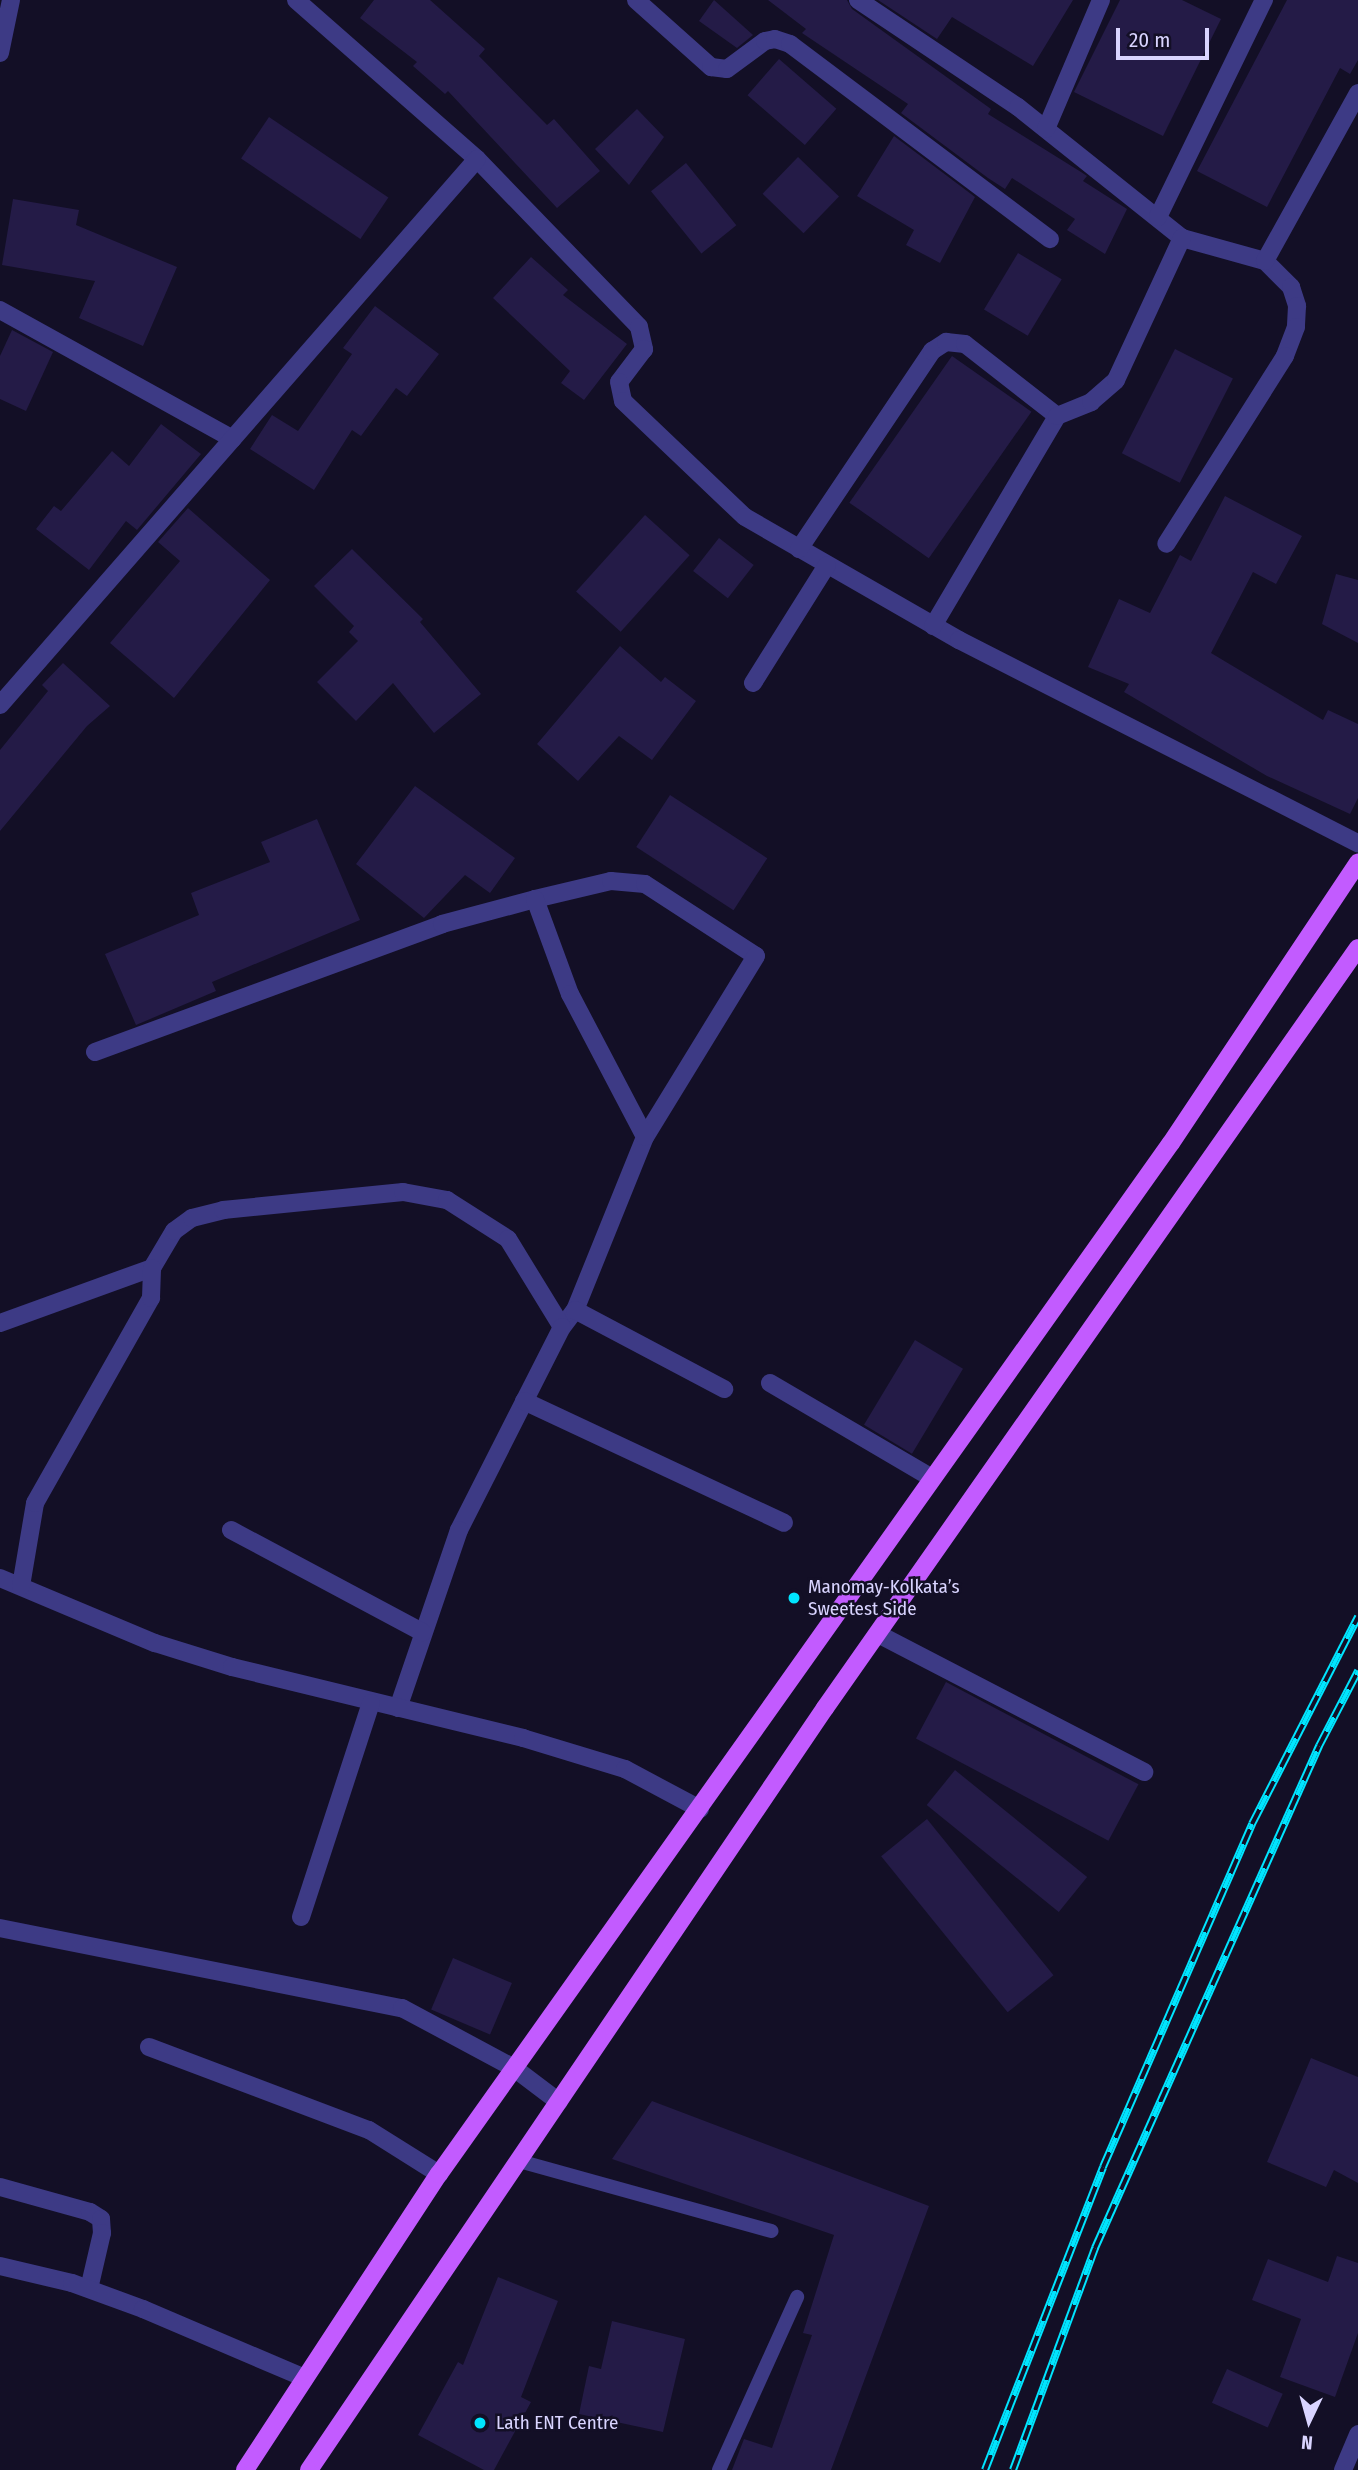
<!DOCTYPE html>
<meta charset="utf-8">
<style>
body{margin:0}
#map{position:relative;width:1358px;height:2470px;overflow:hidden;background:#130f26;font-family:"Fira Sans Condensed",sans-serif}
div>[style]{position:absolute}
.building>*{inset:0;background:#241b47;transform-origin:0 0}
.lane>*{height:14px;margin:-7px;padding:0 7px;transform-origin:7px;border-radius:7px;background:#3d3a85}
.street>*{height:18px;margin:-9px;padding:0 9px;transform-origin:9px;border-radius:9px;background:#3d3a85}
.primary>*{height:18px;margin:-9px;padding:0 9px;transform-origin:9px;border-radius:9px;background:#c25bff}
.rail>*{height:8px;margin-top:-4px;transform-origin:0;background:repeating-linear-gradient(90deg,#130f26 0 16px,#00e5ff 0 32px);box-sizing:border-box;border-block:2px solid #00e5ff}
.dots>*{width:19px;height:19px;translate:-50% -50%;box-sizing:border-box;border:4px solid #130f26;border-radius:50%}
span{translate:-50% -50%;white-space:nowrap;text-align:center;line-height:1.15;-webkit-text-stroke:5px #130f26;paint-order:stroke}
.poi-label{font-size:19px;color:#d9d4ff}
.left{translate:0 -50%;text-align:left}
.north{position:absolute;left:1274px;top:2386px;width:70px;height:70px;-webkit-text-stroke:5px #130f26;paint-order:stroke;rotate:185deg;font-size:19px;font-weight:700;line-height:28px;text-align:center;color:#d9d4ff}
.north::after{content:'';display:block;margin:auto;width:24px;height:32px;background:#d9d4ff;clip-path:polygon(50% 0,100% 100%,50% 72%,0 100%)}
.scale{position:absolute;left:1116px;top:28px;width:93px;height:32px;box-sizing:border-box;border:4px solid #d9d4ff;border-top:0;padding-left:9px;font-size:21px;line-height:24px;white-space:nowrap;color:#d9d4ff;-webkit-text-stroke:5px #130f26;paint-order:stroke}
</style>
<div id="map">
<div class="building">
<i style="clip-path:polygon(374px 0,430px 0,485px 49px,479px 56px,547px 125px,554px 119px,600px 171px,557px 208px,448px 91px,445px 94px,413px 66px,417px 62px,360px 18px)"></i>
<i style="clip-path:polygon(714px 0,753px 35px,737px 48px,699px 21px)"></i>
<i style="clip-path:polygon(768px 0,847px 0,852px 9px,991px 109px,988px 114px,1081px 172px,1087px 176px,1083px 181px,1127px 209px,1105px 254px,1067px 230px,1075px 219px,1012px 178px,1005px 189px,988px 178px,901px 113px,908px 104px,802px 33px,806px 29px)"></i>
<i style="clip-path:polygon(878px 0,1073px 0,1033px 66px,952px 17px,937px 39px)"></i>
<i style="clip-path:polygon(1120px 0,1182px 0,1221px 19px,1163px 136px,1074px 92px)"></i>
<i style="clip-path:polygon(1287px 0,1358px 0,1358px 60px,1350px 74px,1340px 68px,1267px 207px,1197px 171px)"></i>
<i style="left:779px;top:59px;width:76px;height:48px;rotate:41deg"></i>
<i style="clip-path:polygon(637px 109px,664px 137px,629px 185px,595px 149px)"></i>
<i style="left:269px;top:117px;width:144px;height:50px;rotate:34deg"></i>
<i style="clip-path:polygon(894px 136px,975px 197px,940px 263px,906px 245px,914px 230px,857px 196px)"></i>
<i style="left:798px;top:157px;width:57px;height:51px;rotate:44deg"></i>
<i style="left:686px;top:163px;width:80px;height:45px;rotate:51deg"></i>
<i style="clip-path:polygon(13px 199px,79px 210px,76px 225px,177px 267px,143px 346px,79px 318px,95px 281px,2px 265px)"></i>
<i style="left:1018px;top:253px;width:51px;height:66px;rotate:31deg"></i>
<i style="clip-path:polygon(531px 257px,568px 290px,563px 295px,627px 344px,584px 400px,561px 383px,570px 371px,493px 298px)"></i>
<i style="clip-path:polygon(375px 306px,439px 354px,407px 396px,396px 388px,361px 436px,352px 430px,314px 490px,250px 449px,272px 415px,298px 431px,352px 354px,343px 348px)"></i>
<i style="clip-path:polygon(12px 330px,53px 352px,26px 411px,0 399px,0 356px)"></i>
<i style="left:1175px;top:349px;width:65px;height:117px;rotate:27deg"></i>
<i style="left:952px;top:356px;width:97px;height:179px;rotate:35deg"></i>
<i style="clip-path:polygon(161px 424px,201px 454px,137px 530px,126px 521px,89px 570px,36px 529px,54px 506px,61px 511px,112px 451px,129px 466px)"></i>
<i style="clip-path:polygon(1225px 496px,1302px 536px,1276px 584px,1253px 572px,1211px 653px,1323px 720px,1328px 710px,1358px 724px,1358px 798px,1350px 814px,1267px 776px,1124px 692px,1129px 684px,1088px 667px,1119px 599px,1150px 613px,1180px 555px,1191px 561px)"></i>
<i style="clip-path:polygon(188px 508px,270px 580px,174px 698px,110px 643px,180px 561px,158px 542px)"></i>
<i style="left:645px;top:515px;width:60px;height:103px;rotate:42deg"></i>
<i style="left:719px;top:538px;width:44px;height:42px;rotate:38deg"></i>
<i style="clip-path:polygon(352px 549px,423px 619px,420px 622px,481px 694px,434px 733px,393px 683px,356px 721px,317px 682px,358px 641px,349px 632px,354px 626px,314px 586px)"></i>
<i style="clip-path:polygon(1336px 574px,1358px 580px,1358px 643px,1322px 624px)"></i>
<i style="clip-path:polygon(620px 646px,661px 682px,665px 677px,696px 701px,652px 760px,619px 736px,578px 781px,537px 744px)"></i>
<i style="clip-path:polygon(63px 663px,110px 706px,87px 726px,0 831px,0 750px,48px 691px,42px 685px)"></i>
<i style="clip-path:polygon(415px 786px,515px 858px,490px 893px,465px 875px,424px 918px,356px 864px)"></i>
<i style="left:670px;top:795px;width:116px;height:62px;rotate:33deg"></i>
<i style="clip-path:polygon(317px 819px,360px 920px,212px 982px,216px 991px,136px 1025px,105px 954px,199px 915px,191px 893px,270px 862px,261px 842px)"></i>
<i style="left:915px;top:1340px;width:56px;height:99px;rotate:31deg"></i>
<i style="left:946px;top:1682px;width:218px;height:64px;rotate:28deg"></i>
<i style="left:955px;top:1770px;width:170px;height:45px;rotate:39deg"></i>
<i style="left:927px;top:1819px;width:201px;height:59px;rotate:51deg"></i>
<i style="left:453px;top:1958px;width:64px;height:56px;rotate:23deg"></i>
<i style="clip-path:polygon(1311px 2058px,1358px 2077px,1358px 2183px,1334px 2170px,1326px 2187px,1267px 2162px)"></i>
<i style="clip-path:polygon(652px 2101px,929px 2206px,831px 2470px,732px 2470px,744px 2439px,772px 2448px,812px 2335px,803px 2333px,834px 2235px,612px 2159px)"></i>
<i style="clip-path:polygon(1337px 2256px,1358px 2263px,1358px 2333px,1335px 2397px,1280px 2377px,1301px 2319px,1252px 2300px,1268px 2259px,1328px 2282px)"></i>
<i style="clip-path:polygon(498px 2277px,558px 2301px,521px 2397px,531px 2402px,494px 2470px,484px 2470px,418px 2435px,458px 2362px,463px 2365px)"></i>
<i style="clip-path:polygon(612px 2321px,685px 2339px,663px 2432px,579px 2414px,589px 2366px,601px 2369px)"></i>
<i style="left:1227px;top:2369px;width:61px;height:37px;rotate:24deg"></i>
</div>
<div class="lane">
<i style="left:519px;top:2161px;width:262px;rotate:15.5deg"></i>
<i style="left:719px;top:2470px;width:190px;rotate:-65.7deg"></i>
</div>
<div class="street">
<i style="left:296px;top:0;width:241px;rotate:41.3deg"></i>
<i style="left:477px;top:159px;width:233px;rotate:46deg"></i>
<i style="left:639px;top:327px;width:23px;rotate:77deg"></i>
<i style="left:644px;top:349px;width:41px;rotate:127.1deg"></i>
<i style="left:619px;top:382px;width:19px;rotate:78deg"></i>
<i style="left:623px;top:401px;width:168px;rotate:43.6deg"></i>
<i style="left:745px;top:517px;width:247px;rotate:29.9deg"></i>
<i style="left:959px;top:640px;width:448px;rotate:27deg"></i>
<i style="left:636px;top:0;width:101px;rotate:41.8deg"></i>
<i style="left:711px;top:67px;width:16px;rotate:7deg"></i>
<i style="left:727px;top:69px;width:47px;rotate:-36.4deg"></i>
<i style="left:765px;top:41px;width:10px;rotate:-11deg"></i>
<i style="left:775px;top:39px;width:16px;rotate:18deg"></i>
<i style="left:790px;top:44px;width:325px;rotate:36.9deg"></i>
<i style="left:858px;top:0;width:192px;rotate:33.8deg"></i>
<i style="left:1018px;top:107px;width:210px;rotate:38.6deg"></i>
<i style="left:1182px;top:238px;width:86px;rotate:15.5deg"></i>
<i style="left:1265px;top:261px;width:37px;rotate:45deg"></i>
<i style="left:1291px;top:287px;width:20px;rotate:72deg"></i>
<i style="left:1297px;top:306px;width:21px;rotate:93deg"></i>
<i style="left:1296px;top:327px;width:31px;rotate:111deg"></i>
<i style="left:1285px;top:356px;width:222px;rotate:122.3deg"></i>
<i style="left:0;top:53px;width:54px;rotate:-78.3deg"></i>
<i style="left:1046px;top:129px;width:140px;rotate:-66.9deg"></i>
<i style="left:1158px;top:217px;width:242px;rotate:-64deg"></i>
<i style="left:1265px;top:261px;width:192px;rotate:-61deg"></i>
<i style="left:0;top:310px;width:266px;rotate:29deg"></i>
<i style="left:799px;top:549px;width:239px;rotate:-56.1deg"></i>
<i style="left:932px;top:351px;width:17px;rotate:-33deg"></i>
<i style="left:946px;top:342px;width:19px;rotate:6deg"></i>
<i style="left:965px;top:344px;width:117px;rotate:38deg"></i>
<i style="left:933px;top:626px;width:244px;rotate:-59.4deg"></i>
<i style="left:1057px;top:416px;width:37px;rotate:-22deg"></i>
<i style="left:1091px;top:402px;width:33px;rotate:-41deg"></i>
<i style="left:1116px;top:380px;width:157px;rotate:-65.1deg"></i>
<i style="left:753px;top:683px;width:139px;rotate:-57.9deg"></i>
<i style="left:0;top:705px;width:725px;rotate:-48.86deg"></i>
<i style="left:535px;top:899px;width:78px;rotate:-13.3deg"></i>
<i style="left:611px;top:881px;width:34px;rotate:5deg"></i>
<i style="left:645px;top:884px;width:132px;rotate:33deg"></i>
<i style="left:756px;top:956px;width:212px;rotate:121.5deg"></i>
<i style="left:645px;top:1137px;width:187px;rotate:112deg"></i>
<i style="left:575px;top:1310px;width:21px;rotate:127deg"></i>
<i style="left:95px;top:1052px;width:370px;rotate:-20.2deg"></i>
<i style="left:442px;top:924px;width:96px;rotate:-15deg"></i>
<i style="left:535px;top:899px;width:101px;rotate:69.8deg"></i>
<i style="left:570px;top:994px;width:161px;rotate:62.3deg"></i>
<i style="left:575px;top:1310px;width:169px;rotate:27.9deg"></i>
<i style="left:0;top:1323px;width:162px;rotate:-19.9deg"></i>
<i style="left:152px;top:1268px;width:43px;rotate:-59.3deg"></i>
<i style="left:174px;top:1231px;width:22px;rotate:-36deg"></i>
<i style="left:192px;top:1218px;width:32px;rotate:-14deg"></i>
<i style="left:223px;top:1210px;width:181px;rotate:-5.7deg"></i>
<i style="left:403px;top:1192px;width:45px;rotate:10.3deg"></i>
<i style="left:447px;top:1200px;width:72px;rotate:32.6deg"></i>
<i style="left:508px;top:1239px;width:103px;rotate:58.5deg"></i>
<i style="left:562px;top:1327px;width:228px;rotate:116.9deg"></i>
<i style="left:459px;top:1530px;width:188px;rotate:108.9deg"></i>
<i style="left:770px;top:1383px;width:188px;rotate:30.4deg"></i>
<i style="left:524px;top:1401px;width:287px;rotate:25.1deg"></i>
<i style="left:231px;top:1530px;width:217px;rotate:28.1deg"></i>
<i style="left:0;top:1578px;width:168px;rotate:22.8deg"></i>
<i style="left:155px;top:1643px;width:81px;rotate:17.3deg"></i>
<i style="left:232px;top:1667px;width:300px;rotate:13.7deg"></i>
<i style="left:523px;top:1738px;width:107px;rotate:16.9deg"></i>
<i style="left:625px;top:1769px;width:85px;rotate:28.1deg"></i>
<i style="left:21px;top:1586px;width:84px;rotate:-80.4deg"></i>
<i style="left:35px;top:1503px;width:236px;rotate:-60.5deg"></i>
<i style="left:151px;top:1298px;width:30px;rotate:-88deg"></i>
<i style="left:878px;top:1634px;width:300px;rotate:27.4deg"></i>
<i style="left:301px;top:1917px;width:225px;rotate:-71.9deg"></i>
<i style="left:0;top:1928px;width:410px;rotate:11.3deg"></i>
<i style="left:402px;top:2008px;width:127px;rotate:28.2deg"></i>
<i style="left:514px;top:2068px;width:56px;rotate:37.1deg"></i>
<i style="left:149px;top:2047px;width:235px;rotate:20.7deg"></i>
<i style="left:369px;top:2130px;width:83px;rotate:32.2deg"></i>
<i style="left:0;top:2187px;width:93px;rotate:15.5deg"></i>
<i style="left:90px;top:2212px;width:13px;rotate:32deg"></i>
<i style="left:101px;top:2219px;width:14px;rotate:86deg"></i>
<i style="left:102px;top:2233px;width:57px;rotate:103.1deg"></i>
<i style="left:0;top:2266px;width:74px;rotate:13.3deg"></i>
<i style="left:72px;top:2283px;width:76px;rotate:20.1deg"></i>
<i style="left:143px;top:2309px;width:176px;rotate:23.1deg"></i>
<i style="left:1343px;top:2470px;width:39px;rotate:-67deg"></i>
</div>
<div class="primary">
<i style="left:245px;top:2470px;width:354px;rotate:-56.8deg"></i>
<i style="left:439px;top:2174px;width:1264px;rotate:-54.63deg"></i>
<i style="left:1171px;top:1143px;width:337px;rotate:-56.3deg"></i>
<i style="left:309px;top:2470px;width:920px;rotate:-55.9deg"></i>
<i style="left:825px;top:1708px;width:928px;rotate:-54.96deg"></i>
</div>
<div class="rail">
<i style="left:985px;top:2470px;width:325px;rotate:-68.7deg"></i>
<i style="left:1103px;top:2167px;width:374px;rotate:-66.5deg"></i>
<i style="left:1252px;top:1824px;width:233px;rotate:-62.9deg"></i>
<i style="left:1013px;top:2470px;width:237px;rotate:-69.7deg"></i>
<i style="left:1095px;top:2248px;width:550px;rotate:-65.95deg"></i>
<i style="left:1319px;top:1746px;width:85px;rotate:-62.5deg"></i>
</div>
<div class="dots">
<i style="left:794px;top:1598px;background:#00e5ff"></i>
<i style="left:480px;top:2423px;background:#00e5ff"></i>
</div>
<div class="poi-label">
<span class="left" style="left:808px;top:1598px">Manomay-Kolkata’s<br>Sweetest Side</span>
<span class="left" style="left:496px;top:2423px">Lath ENT Centre</span>
</div>
<div class="north">N</div>
<div class="scale">20 m</div>
</div>
